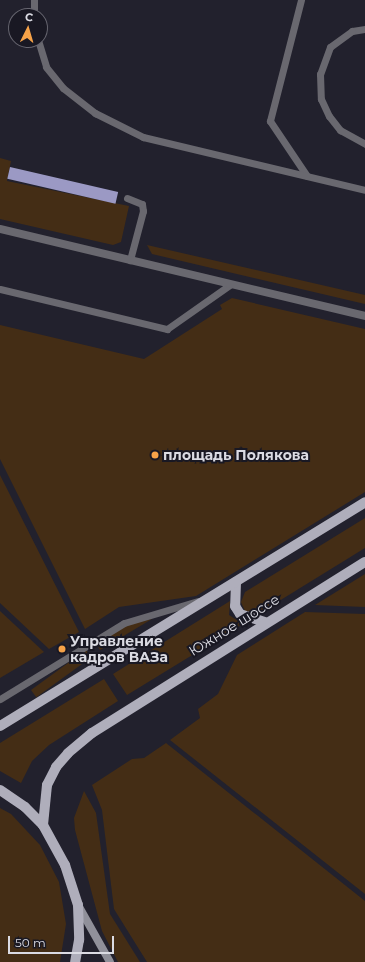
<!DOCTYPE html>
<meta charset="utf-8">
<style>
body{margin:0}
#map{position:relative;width:365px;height:962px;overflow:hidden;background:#22212d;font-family:Montserrat,sans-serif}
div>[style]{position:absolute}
.green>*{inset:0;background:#442d15;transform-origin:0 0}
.building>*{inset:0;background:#9b99c4;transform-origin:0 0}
.service>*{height:7px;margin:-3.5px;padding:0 3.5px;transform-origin:3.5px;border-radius:3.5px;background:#69686f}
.minor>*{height:8px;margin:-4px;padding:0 4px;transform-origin:4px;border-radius:4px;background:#69686f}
.secondary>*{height:8px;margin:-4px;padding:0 4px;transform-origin:4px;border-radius:4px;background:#90909a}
.primary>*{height:10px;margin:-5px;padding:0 5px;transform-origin:5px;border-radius:5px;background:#afaebb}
.dots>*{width:11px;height:11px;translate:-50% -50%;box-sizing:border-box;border:2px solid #191823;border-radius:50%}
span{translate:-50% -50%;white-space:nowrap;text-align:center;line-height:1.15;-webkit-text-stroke:4px #191823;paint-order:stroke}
.poi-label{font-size:14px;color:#dbdbe3;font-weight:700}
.left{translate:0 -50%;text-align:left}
.street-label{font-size:14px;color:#dbdbe3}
.north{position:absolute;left:8px;top:8px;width:40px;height:40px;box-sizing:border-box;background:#191823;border:1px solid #676670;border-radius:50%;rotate:5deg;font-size:11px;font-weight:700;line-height:16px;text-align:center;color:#dbdbe3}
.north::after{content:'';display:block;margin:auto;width:14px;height:18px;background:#f6a248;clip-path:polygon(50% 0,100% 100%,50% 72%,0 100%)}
.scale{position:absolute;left:8px;top:936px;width:106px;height:18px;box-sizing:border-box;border:2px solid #dbdbe3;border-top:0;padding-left:5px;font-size:12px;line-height:14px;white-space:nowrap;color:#dbdbe3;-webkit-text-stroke:3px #191823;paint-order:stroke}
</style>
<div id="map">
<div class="green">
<i style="clip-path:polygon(0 158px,11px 161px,7px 181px,129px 206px,121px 242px,113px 245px,0 219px)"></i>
<i style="clip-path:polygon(147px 245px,365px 295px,365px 304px,152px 254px)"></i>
<i style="clip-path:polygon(232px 298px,365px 329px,365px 492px,196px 596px,119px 607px,85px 629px,0 459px,0 325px,144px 359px,222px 309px,220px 305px)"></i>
<i style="clip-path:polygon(0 475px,79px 632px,49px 649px,0 603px)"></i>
<i style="clip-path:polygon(365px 518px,365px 548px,258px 614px,245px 611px,241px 602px,245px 592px)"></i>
<i style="clip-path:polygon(365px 574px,365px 607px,315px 605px)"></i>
<i style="clip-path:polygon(230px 601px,229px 615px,243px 624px,127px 695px,113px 674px)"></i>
<i style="clip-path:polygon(0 611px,44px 652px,0 678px)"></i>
<i style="clip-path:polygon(305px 612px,365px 614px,365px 894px,170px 740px,200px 718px,198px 709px,218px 694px,237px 655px)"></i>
<i style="clip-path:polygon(152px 619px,100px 650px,96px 643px,126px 625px)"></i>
<i style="left:86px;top:650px;width:9px;height:68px;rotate:54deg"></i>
<i style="clip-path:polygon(104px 679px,118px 701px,49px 745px,32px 761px,21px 783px,0 771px,0 743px)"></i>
<i style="clip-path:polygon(166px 743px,365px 901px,365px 962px,147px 962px,114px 909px,102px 810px,92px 785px,132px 759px,144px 758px)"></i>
<i style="clip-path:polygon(84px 791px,96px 813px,110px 914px,140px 962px,118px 962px,102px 931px,75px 830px,74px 818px)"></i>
<i style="clip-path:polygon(0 808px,11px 814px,40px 845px,59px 882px,66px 924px,60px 962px,0 962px)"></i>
</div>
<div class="building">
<i style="left:10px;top:167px;width:111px;height:12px;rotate:13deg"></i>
</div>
<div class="service">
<i style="left:301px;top:0;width:125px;rotate:104.4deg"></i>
<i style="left:270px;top:121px;width:66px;rotate:56.1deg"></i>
<i style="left:34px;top:16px;width:16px;rotate:-90deg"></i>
<i style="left:365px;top:29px;width:13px;rotate:171deg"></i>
<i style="left:352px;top:31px;width:27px;rotate:144deg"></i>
<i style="left:330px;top:47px;width:29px;rotate:110deg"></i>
<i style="left:320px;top:74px;width:25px;rotate:88deg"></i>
<i style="left:321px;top:99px;width:19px;rotate:65deg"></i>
<i style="left:329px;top:116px;width:18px;rotate:52deg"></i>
<i style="left:340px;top:130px;width:29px;rotate:29deg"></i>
<i style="left:38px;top:40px;width:28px;rotate:73deg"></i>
<i style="left:46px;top:67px;width:27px;rotate:51deg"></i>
<i style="left:63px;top:88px;width:41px;rotate:38deg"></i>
<i style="left:95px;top:113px;width:54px;rotate:26.6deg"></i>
<i style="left:143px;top:137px;width:228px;rotate:13.4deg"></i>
<i style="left:127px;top:198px;width:16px;rotate:22deg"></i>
<i style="left:142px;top:204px;width:7px;rotate:82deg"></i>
<i style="left:143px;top:211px;width:51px;rotate:104.9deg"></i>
<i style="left:0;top:289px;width:172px;rotate:13.5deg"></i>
<i style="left:167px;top:329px;width:78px;rotate:-35.1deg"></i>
<i style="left:0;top:699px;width:145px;rotate:-31.5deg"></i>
<i style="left:124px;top:623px;width:77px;rotate:-16.6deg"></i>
</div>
<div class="minor">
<i style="left:0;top:229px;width:375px;rotate:13.4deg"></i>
</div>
<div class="secondary">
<i style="left:78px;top:905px;width:65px;rotate:60.7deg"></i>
</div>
<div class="primary">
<i style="left:236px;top:582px;width:24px;rotate:92deg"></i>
<i style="left:235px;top:606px;width:9px;rotate:58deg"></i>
<i style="left:240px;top:614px;width:26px;rotate:18deg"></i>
<i style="left:0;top:726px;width:428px;rotate:-31.5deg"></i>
<i style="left:0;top:790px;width:30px;rotate:34deg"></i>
<i style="left:25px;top:807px;width:25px;rotate:45deg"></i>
<i style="left:43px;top:825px;width:46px;rotate:61.2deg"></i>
<i style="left:65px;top:865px;width:42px;rotate:72deg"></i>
<i style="left:78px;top:905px;width:35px;rotate:88deg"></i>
<i style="left:79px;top:940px;width:22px;rotate:100deg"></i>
<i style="left:43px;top:825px;width:40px;rotate:-84.3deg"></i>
<i style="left:47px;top:785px;width:20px;rotate:-63deg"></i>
<i style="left:56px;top:767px;width:18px;rotate:-49deg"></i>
<i style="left:68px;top:753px;width:31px;rotate:-40deg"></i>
<i style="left:92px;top:733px;width:322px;rotate:-32.1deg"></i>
</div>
<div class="dots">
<i style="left:155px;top:455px;background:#f6a248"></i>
<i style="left:62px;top:649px;background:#f6a248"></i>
</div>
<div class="poi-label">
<span class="left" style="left:163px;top:455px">площадь Полякова</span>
<span class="left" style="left:70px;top:649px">Управление<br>кадров ВАЗа</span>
</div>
<div class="street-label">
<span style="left:234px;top:625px;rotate:-32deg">Южное шоссе</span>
</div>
<div class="north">С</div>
<div class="scale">50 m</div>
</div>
